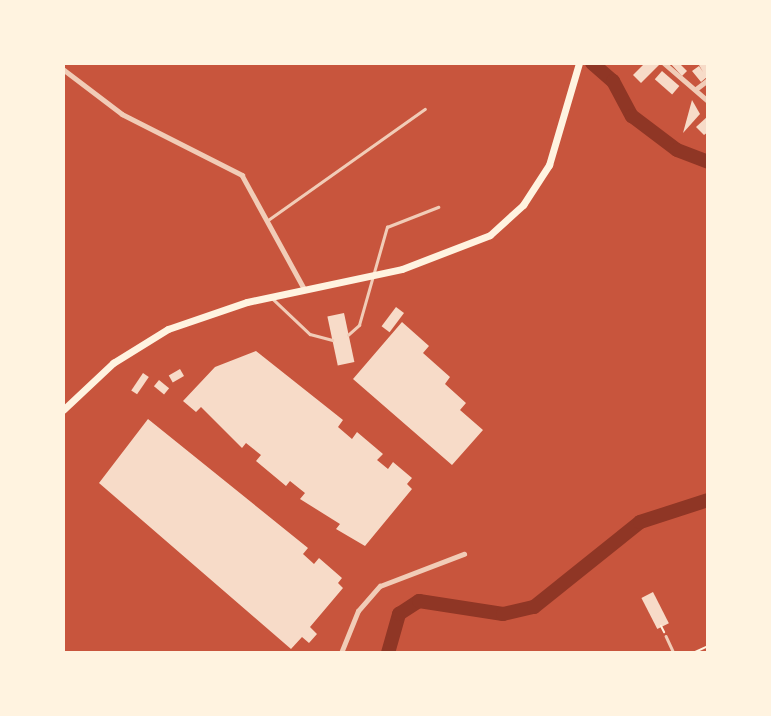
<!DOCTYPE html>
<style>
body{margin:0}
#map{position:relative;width:771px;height:716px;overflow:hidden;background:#c8553d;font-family:"PT Sans Narrow",sans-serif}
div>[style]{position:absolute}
.river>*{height:14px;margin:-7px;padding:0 7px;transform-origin:7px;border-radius:7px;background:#8f3625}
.building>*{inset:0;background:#f7dbc8;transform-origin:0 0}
.path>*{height:2px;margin:-1px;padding:0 1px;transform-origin:1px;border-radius:1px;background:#fff3e0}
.service>*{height:2.5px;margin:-1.25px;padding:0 1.25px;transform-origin:1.25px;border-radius:1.25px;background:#f1ccb7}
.minor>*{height:4.5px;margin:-2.25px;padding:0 2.25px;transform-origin:2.25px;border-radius:2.25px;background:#f1ccb7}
.primary>*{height:7px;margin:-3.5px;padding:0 3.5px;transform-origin:3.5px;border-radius:3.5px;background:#fff3e0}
span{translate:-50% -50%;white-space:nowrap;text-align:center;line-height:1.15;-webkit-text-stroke:5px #fff3e0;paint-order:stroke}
.frame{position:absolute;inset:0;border:65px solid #fff3e0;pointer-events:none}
</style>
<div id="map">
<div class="river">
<i style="left:592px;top:63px;width:28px;rotate:41deg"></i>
<i style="left:613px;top:81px;width:40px;rotate:62deg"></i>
<i style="left:632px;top:116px;width:56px;rotate:37.1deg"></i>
<i style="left:677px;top:150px;width:33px;rotate:21deg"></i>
<i style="left:388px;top:653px;width:41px;rotate:-74.2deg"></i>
<i style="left:399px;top:614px;width:24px;rotate:-33deg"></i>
<i style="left:419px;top:601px;width:85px;rotate:8.8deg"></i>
<i style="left:503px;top:614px;width:32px;rotate:-13deg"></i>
<i style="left:534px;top:607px;width:136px;rotate:-38.7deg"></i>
<i style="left:640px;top:522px;width:71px;rotate:-17.9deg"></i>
</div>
<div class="building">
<i style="clip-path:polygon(645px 63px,661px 63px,641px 83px,633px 75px)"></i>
<i style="clip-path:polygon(670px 63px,679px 63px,687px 71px,682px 76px)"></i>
<i style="clip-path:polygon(708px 63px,707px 77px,701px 82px,692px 71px,699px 66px,703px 72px,699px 65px)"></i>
<i style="left:662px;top:71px;width:23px;height:11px;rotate:41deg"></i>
<i style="clip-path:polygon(692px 100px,700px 114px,683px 133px)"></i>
<i style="clip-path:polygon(708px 116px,708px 132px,704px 135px,696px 127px)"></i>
<i style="left:396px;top:307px;width:10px;height:24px;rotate:37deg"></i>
<i style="left:344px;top:313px;width:50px;height:17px;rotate:78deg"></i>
<i style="clip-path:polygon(402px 322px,429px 346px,423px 353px,450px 377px,445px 384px,466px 403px,460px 410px,483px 430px,452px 465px,353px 379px)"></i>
<i style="clip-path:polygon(256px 351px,343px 420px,338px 427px,352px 439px,357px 432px,383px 454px,377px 460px,388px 469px,393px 462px,412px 478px,407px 484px,412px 489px,365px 546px,336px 529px,340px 524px,300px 499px,305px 493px,290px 481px,286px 486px,256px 461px,261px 455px,246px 443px,242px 448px,201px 407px,196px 412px,183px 401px,215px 367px)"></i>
<i style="left:180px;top:369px;width:8px;height:13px;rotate:60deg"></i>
<i style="left:143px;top:373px;width:7px;height:21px;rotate:34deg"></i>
<i style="left:159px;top:380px;width:13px;height:8px;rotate:39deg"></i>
<i style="clip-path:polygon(148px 419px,308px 548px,303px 554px,314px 564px,319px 558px,342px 578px,338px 583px,343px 588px,310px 627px,317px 634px,309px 643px,302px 637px,291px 649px,99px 483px)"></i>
<i style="left:653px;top:592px;width:35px;height:13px;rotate:63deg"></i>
</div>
<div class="path">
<i style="left:661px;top:626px;width:7px;rotate:63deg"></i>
<i style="left:693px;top:653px;width:17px;rotate:-25deg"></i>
</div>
<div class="service">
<i style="left:268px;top:220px;width:192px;rotate:-35.3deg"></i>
<i style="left:273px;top:299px;width:51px;rotate:43.4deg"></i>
<i style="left:310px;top:334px;width:23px;rotate:15deg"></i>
<i style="left:348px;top:335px;width:15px;rotate:-42deg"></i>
<i style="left:359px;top:325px;width:102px;rotate:-74.1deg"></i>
<i style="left:387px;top:227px;width:55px;rotate:-21.4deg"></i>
<i style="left:666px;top:636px;width:19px;rotate:65deg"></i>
</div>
<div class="minor">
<i style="left:664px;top:63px;width:58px;rotate:40.8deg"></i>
<i style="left:63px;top:69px;width:74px;rotate:37.3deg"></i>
<i style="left:122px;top:114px;width:135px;rotate:26.9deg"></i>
<i style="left:242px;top:175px;width:131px;rotate:61.3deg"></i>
<i style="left:696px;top:89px;width:15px;rotate:-37deg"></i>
<i style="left:341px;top:653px;width:45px;rotate:-68deg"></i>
<i style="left:358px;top:611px;width:33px;rotate:-49deg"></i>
<i style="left:380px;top:586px;width:90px;rotate:-20.9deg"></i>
</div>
<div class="primary">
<i style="left:63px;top:410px;width:69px;rotate:-43.2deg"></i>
<i style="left:113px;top:363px;width:65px;rotate:-31.7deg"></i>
<i style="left:168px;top:329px;width:83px;rotate:-18.9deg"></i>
<i style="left:247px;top:302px;width:158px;rotate:-12deg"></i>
<i style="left:402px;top:269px;width:94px;rotate:-21.1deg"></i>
<i style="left:490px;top:235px;width:45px;rotate:-42.3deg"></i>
<i style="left:523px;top:205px;width:48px;rotate:-57deg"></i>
<i style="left:549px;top:165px;width:106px;rotate:-73.6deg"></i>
</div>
<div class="frame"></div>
</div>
